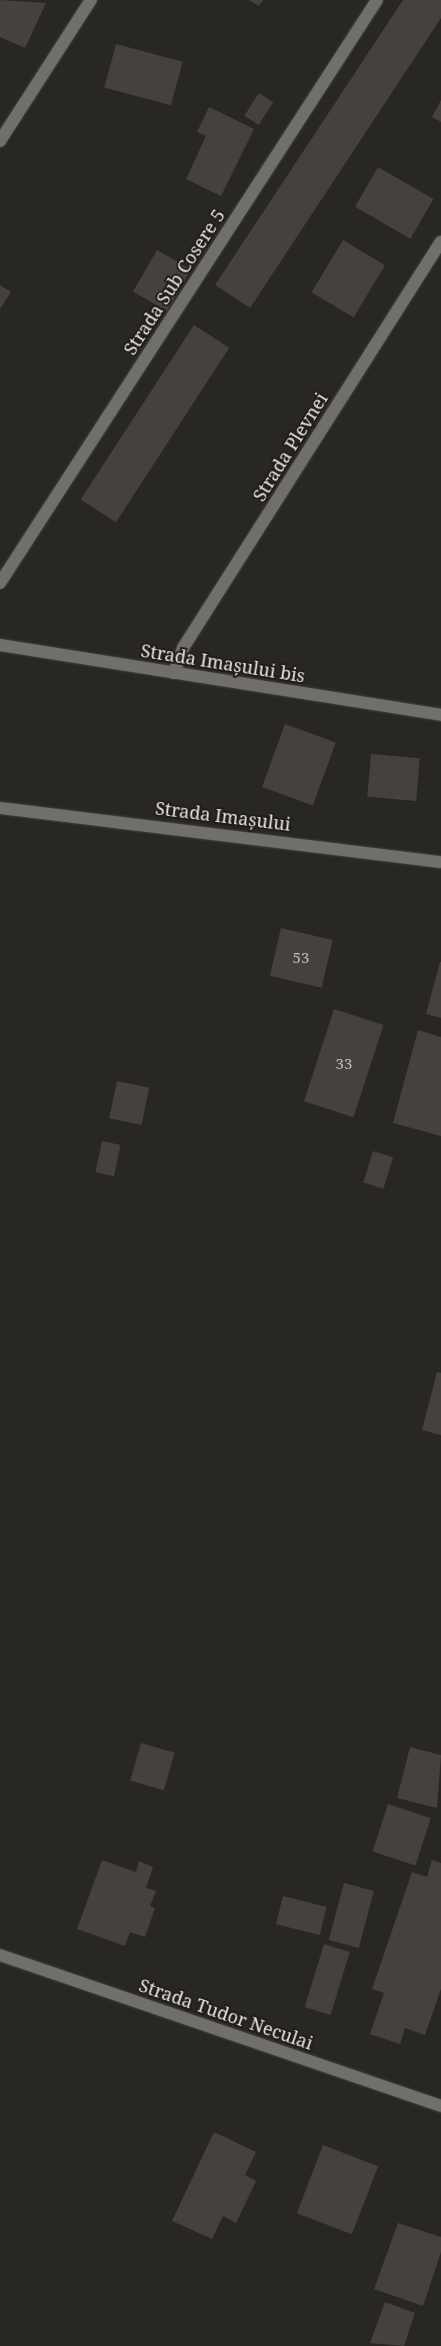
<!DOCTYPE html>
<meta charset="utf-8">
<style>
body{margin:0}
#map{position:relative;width:441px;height:2346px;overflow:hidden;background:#292723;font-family:"Noto Serif",serif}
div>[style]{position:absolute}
.building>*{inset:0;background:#45423d;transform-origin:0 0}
.roads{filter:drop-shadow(0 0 1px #44423e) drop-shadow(0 0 1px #44423e)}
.minor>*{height:12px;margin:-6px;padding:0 6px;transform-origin:6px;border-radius:6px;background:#716f6d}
span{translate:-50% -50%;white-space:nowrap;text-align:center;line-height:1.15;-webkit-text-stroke:4px #201d19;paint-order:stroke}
.number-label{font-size:15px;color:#bfbeba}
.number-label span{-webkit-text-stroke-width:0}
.street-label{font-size:18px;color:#e8e7e4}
</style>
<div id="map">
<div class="building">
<i style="clip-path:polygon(0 0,46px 3px,25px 48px,0 37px)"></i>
<i style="clip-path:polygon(249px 0,263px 0,259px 6px)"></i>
<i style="clip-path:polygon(403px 0,441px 0,441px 18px,250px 308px,215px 285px)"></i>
<i style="left:116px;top:44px;width:69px;height:45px;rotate:15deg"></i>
<i style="left:259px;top:93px;width:17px;height:27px;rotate:33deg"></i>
<i style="clip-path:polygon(441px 100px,441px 122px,432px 117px)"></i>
<i style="clip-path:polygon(209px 107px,254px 129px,221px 196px,186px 179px,206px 136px,197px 132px)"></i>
<i style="left:378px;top:167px;width:64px;height:46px;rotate:30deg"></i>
<i style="left:343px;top:240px;width:49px;height:61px;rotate:31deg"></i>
<i style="left:157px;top:250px;width:39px;height:48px;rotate:30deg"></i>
<i style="clip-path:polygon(0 285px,11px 292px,0 309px)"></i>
<i style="left:194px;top:325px;width:42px;height:208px;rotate:33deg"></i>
<i style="left:285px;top:724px;width:54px;height:67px;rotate:20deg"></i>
<i style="left:371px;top:754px;width:49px;height:43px;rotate:5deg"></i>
<i style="left:281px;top:928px;width:53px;height:49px;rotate:13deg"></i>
<i style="clip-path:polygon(440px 962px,441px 962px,441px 1018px,426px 1014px)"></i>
<i style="left:334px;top:1009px;width:52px;height:97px;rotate:18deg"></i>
<i style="clip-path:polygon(418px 1030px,441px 1037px,441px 1136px,393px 1123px)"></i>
<i style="left:117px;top:1081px;width:33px;height:38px;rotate:12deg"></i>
<i style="left:102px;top:1141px;width:19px;height:32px;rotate:12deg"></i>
<i style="left:373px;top:1151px;width:21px;height:33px;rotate:17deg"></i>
<i style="clip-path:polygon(437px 1372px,441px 1373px,441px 1435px,422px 1430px)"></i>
<i style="left:141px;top:1743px;width:35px;height:39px;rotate:16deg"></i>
<i style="clip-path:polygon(410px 1747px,441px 1755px,437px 1808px,397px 1798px)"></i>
<i style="left:388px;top:1804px;width:45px;height:50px;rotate:18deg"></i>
<i style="clip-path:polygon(102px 1860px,136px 1872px,139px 1861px,153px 1867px,146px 1888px,156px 1891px,150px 1906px,155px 1908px,145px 1937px,130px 1932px,125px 1946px,77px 1929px)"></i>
<i style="clip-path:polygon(432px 1860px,441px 1863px,441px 1989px,425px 2035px,405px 2028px,400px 2044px,370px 2034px,384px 1993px,372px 1989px,412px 1872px,427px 1877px)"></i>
<i style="left:344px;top:1883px;width:31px;height:59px;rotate:15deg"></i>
<i style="left:283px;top:1896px;width:45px;height:29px;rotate:14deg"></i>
<i style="left:324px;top:1944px;width:27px;height:66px;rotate:17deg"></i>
<i style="clip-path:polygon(214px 2132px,256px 2152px,245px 2175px,256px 2181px,236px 2223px,223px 2216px,212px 2239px,172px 2221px)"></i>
<i style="left:323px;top:2145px;width:59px;height:73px;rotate:21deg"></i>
<i style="clip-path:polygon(398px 2223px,441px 2237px,441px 2252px,423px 2306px,374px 2289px)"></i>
<i style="clip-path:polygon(385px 2302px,415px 2313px,404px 2346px,370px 2343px)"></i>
</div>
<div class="roads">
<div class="minor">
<i style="left:0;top:141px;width:168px;rotate:-57.2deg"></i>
<i style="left:0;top:583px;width:694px;rotate:-57.11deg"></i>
<i style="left:0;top:645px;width:447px;rotate:9deg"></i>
<i style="left:174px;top:673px;width:27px;rotate:-70deg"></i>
<i style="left:183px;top:648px;width:481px;rotate:-57.6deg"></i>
<i style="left:0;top:808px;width:444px;rotate:7deg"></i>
<i style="left:0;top:1955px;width:466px;rotate:18.9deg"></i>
</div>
</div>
<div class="number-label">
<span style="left:301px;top:958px">53</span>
<span style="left:344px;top:1064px">33</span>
</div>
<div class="street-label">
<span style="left:174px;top:282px;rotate:-57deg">Strada Sub Cosere 5</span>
<span style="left:290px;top:447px;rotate:-58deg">Strada Plevnei</span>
<span style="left:223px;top:663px;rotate:9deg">Strada Imașului bis</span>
<span style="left:223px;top:816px;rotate:7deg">Strada Imașului</span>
<span style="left:226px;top:2014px;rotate:19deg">Strada Tudor Neculai</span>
</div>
</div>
